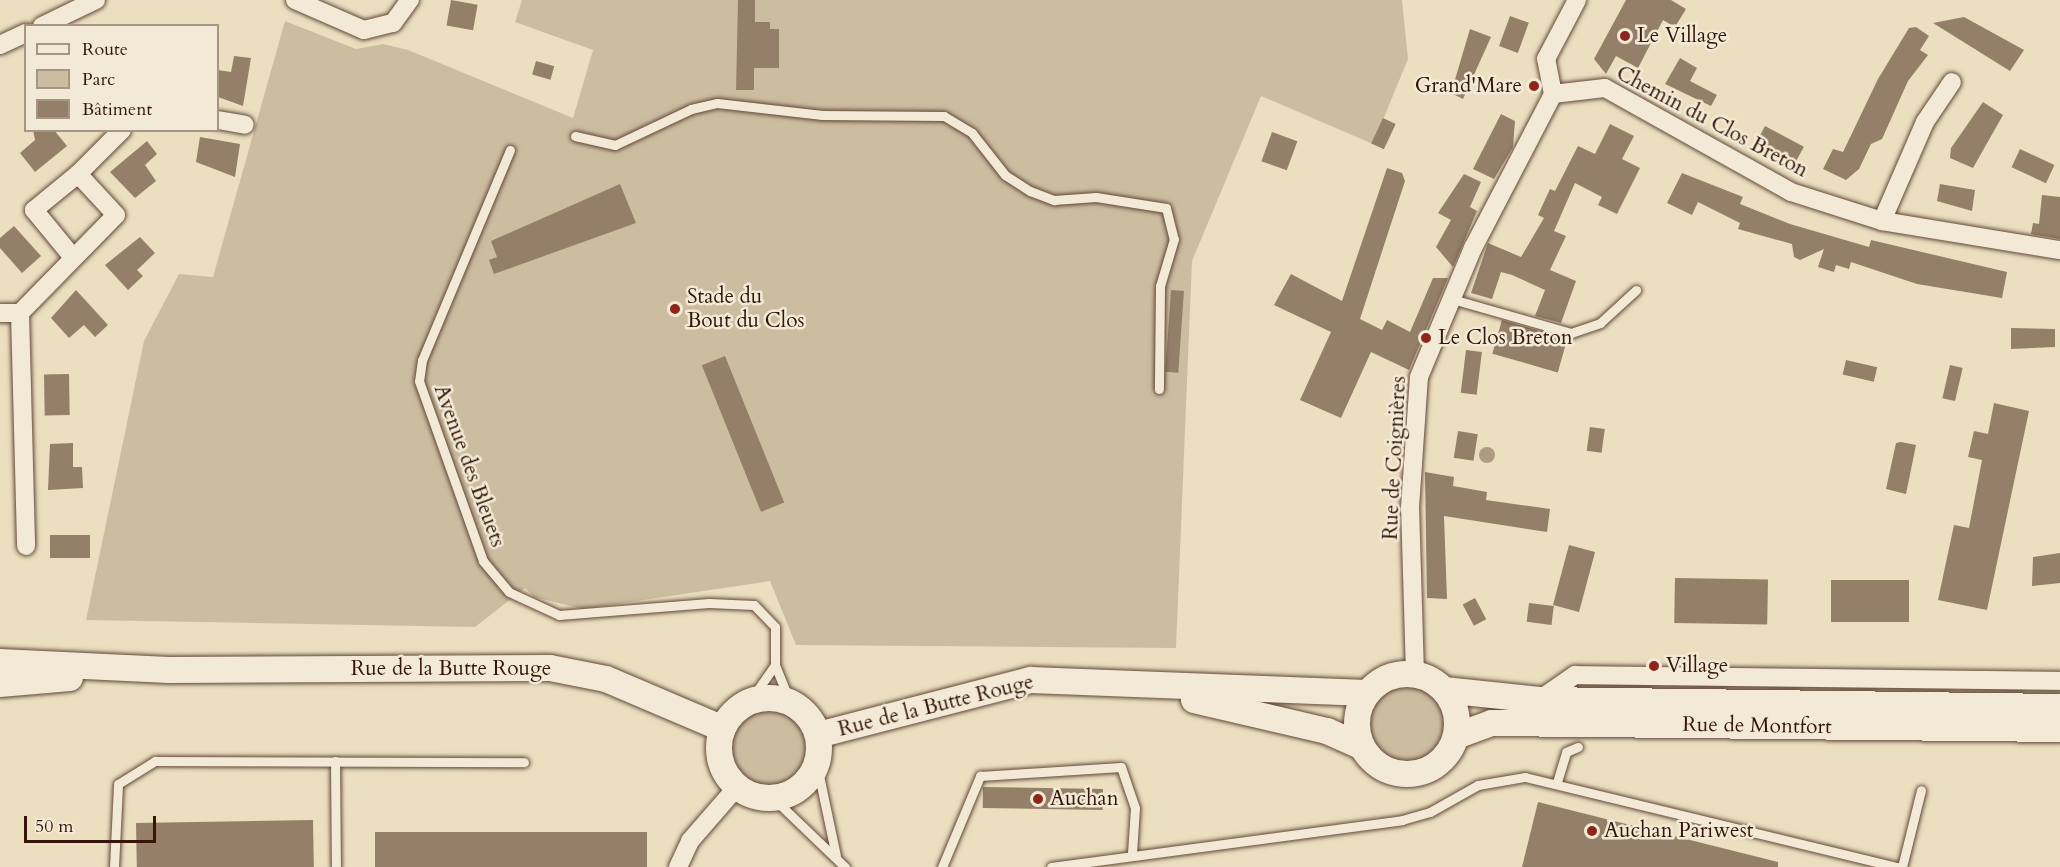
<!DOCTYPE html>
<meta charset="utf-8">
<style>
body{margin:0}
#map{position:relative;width:2060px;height:867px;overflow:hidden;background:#ebdfc0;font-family:Cardo,serif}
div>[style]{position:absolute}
.green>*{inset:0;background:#ccbda1}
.round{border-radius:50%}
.water>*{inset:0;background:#ad9b82}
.building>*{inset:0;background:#947f69;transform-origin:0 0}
.roads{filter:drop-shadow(0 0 2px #634838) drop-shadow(0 0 2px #634838)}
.lane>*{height:9px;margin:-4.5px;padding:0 4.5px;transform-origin:4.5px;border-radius:4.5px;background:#f2ead6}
.street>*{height:18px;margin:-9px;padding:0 9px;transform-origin:9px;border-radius:9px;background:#f2ead6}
.secondary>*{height:26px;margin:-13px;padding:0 13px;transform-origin:13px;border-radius:13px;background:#f2ead6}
.secondary>.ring{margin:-13px;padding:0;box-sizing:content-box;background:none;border:26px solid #f2ead6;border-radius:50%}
.dots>*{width:16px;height:16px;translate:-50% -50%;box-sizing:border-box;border:3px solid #f2ead6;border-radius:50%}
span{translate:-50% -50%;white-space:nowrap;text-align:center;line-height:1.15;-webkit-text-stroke:5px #f2ead6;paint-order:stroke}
.poi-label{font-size:21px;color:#36160a}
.left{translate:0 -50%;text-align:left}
.right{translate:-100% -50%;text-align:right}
.street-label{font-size:21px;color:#36160a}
.legend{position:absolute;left:24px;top:24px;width:195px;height:108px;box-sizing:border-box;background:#f2ead6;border:2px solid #a79584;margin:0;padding:8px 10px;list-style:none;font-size:18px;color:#36160a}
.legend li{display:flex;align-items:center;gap:12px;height:30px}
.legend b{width:30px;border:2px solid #a79584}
.scale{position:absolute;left:24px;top:816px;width:132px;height:27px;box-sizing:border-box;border:3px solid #36160a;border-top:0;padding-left:8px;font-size:18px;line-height:21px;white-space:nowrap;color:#36160a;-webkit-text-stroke:4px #f2ead6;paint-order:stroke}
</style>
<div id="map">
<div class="green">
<i style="clip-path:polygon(522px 0,1402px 0,1408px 59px,1373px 144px,1261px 96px,1192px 261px,1176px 648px,796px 645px,770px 581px,583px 609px,534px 597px,525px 588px,475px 627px,86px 620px,144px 341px,179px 274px,213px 277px,285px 21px,356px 49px,383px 44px,408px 50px,573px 118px,593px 50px,515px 22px)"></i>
<i class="round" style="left:1366px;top:685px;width:78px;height:78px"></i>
<i class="round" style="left:730px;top:710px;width:76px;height:76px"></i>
</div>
<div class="water">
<i class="round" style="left:1479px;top:447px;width:16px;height:16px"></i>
</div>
<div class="building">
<i style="left:451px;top:0;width:27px;height:26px;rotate:10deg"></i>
<i style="clip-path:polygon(738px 0,755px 0,755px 22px,770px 22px,770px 29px,779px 29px,779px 68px,754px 68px,754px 90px,736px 90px)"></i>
<i style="clip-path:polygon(1626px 0,1671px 0,1686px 9px,1675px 27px,1663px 20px,1638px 68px,1616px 56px,1606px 74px,1594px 59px)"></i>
<i style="left:1510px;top:16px;width:20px;height:32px;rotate:20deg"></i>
<i style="clip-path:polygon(1964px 17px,2024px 50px,2010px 71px,1933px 23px)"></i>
<i style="clip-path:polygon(1916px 27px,1929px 36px,1920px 50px,1928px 55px,1908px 81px,1882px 139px,1871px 144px,1859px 169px,1846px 180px,1823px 169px,1833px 149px,1843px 152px,1878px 79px,1909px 28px)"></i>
<i style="clip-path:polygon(1470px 29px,1491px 37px,1463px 99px,1451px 93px)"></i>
<i style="clip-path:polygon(234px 56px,251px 58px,243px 106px,218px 97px,218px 70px,231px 72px)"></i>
<i style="clip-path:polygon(1680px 58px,1697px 68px,1690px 81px,1717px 95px,1711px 106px,1665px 84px)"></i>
<i style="left:536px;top:61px;width:19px;height:14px;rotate:16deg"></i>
<i style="clip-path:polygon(1983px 102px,2003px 115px,1973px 168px,1950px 158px,1951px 148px)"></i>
<i style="clip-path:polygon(1501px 114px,1515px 121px,1513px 147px,1494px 179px,1473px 169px)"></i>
<i style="left:1383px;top:118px;width:14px;height:28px;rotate:25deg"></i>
<i style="clip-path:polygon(1610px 124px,1634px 136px,1622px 159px,1640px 168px,1617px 214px,1598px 205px,1602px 197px,1575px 183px,1554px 231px,1566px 236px,1550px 270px,1576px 281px,1561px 323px,1535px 316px,1545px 290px,1512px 275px,1501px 272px,1492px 299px,1471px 293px,1488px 243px,1521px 257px,1544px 218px,1538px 215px,1550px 189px,1555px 191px,1578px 146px,1595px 154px)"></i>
<i style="left:1765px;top:126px;width:44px;height:20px;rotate:28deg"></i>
<i style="clip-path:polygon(33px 130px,54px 130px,67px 146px,35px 172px,20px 153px,35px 140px)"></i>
<i style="left:1272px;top:132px;width:27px;height:31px;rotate:20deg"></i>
<i style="clip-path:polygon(200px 137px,240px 144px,235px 177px,196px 162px)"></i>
<i style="clip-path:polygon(147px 141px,157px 154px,145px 165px,156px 181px,135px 198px,110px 172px)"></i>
<i style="left:2020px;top:149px;width:38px;height:20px;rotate:25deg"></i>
<i style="clip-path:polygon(1387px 168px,1402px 173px,1405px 181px,1360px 319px,1382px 330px,1387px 320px,1410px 332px,1433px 278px,1448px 278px,1409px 370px,1371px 352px,1341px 418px,1300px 400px,1331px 332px,1274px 305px,1291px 274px,1342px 301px)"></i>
<i style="clip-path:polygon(1682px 173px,1743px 197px,1740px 204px,1790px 224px,1869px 247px,1871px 240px,2007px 272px,2002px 298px,1917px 284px,1851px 262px,1849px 269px,1836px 265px,1834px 272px,1818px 267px,1824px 249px,1800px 260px,1794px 257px,1792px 244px,1738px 229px,1740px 223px,1698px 202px,1692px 215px,1667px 203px)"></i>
<i style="clip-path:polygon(1464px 174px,1481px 182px,1470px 207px,1477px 211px,1453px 267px,1436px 247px,1451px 220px,1438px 213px)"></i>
<i style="clip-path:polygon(620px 184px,636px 223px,494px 274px,489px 260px,497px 257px,491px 241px)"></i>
<i style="clip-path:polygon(1940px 184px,1975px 190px,1972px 211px,1937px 201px)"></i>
<i style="clip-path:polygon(2042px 195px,2060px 197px,2060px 239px,2031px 234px,2033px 223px,2039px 224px)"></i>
<i style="clip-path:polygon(14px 226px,41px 256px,22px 273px,0 248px,0 238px)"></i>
<i style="clip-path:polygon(140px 237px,155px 253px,137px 270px,143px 276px,128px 290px,105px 265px)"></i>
<i style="clip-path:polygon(76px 290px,108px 325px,95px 337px,84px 325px,69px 338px,51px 318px)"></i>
<i style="left:1171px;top:290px;width:13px;height:82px;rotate:4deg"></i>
<i style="left:1502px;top:320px;width:68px;height:35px;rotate:16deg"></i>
<i style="clip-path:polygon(2011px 328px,2055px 329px,2055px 347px,2011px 349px)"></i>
<i style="left:1466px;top:350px;width:16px;height:43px;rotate:7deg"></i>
<i style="left:725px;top:356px;width:158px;height:25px;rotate:68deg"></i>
<i style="left:1846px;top:360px;width:32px;height:15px;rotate:13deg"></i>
<i style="left:1950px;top:365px;width:13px;height:34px;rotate:13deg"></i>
<i style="left:69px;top:374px;width:41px;height:25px;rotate:89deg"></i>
<i style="clip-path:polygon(1994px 403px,2029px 411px,1987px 610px,1938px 600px,1954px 525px,1969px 528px,1982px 460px,1968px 457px,1974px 431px,1988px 434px)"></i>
<i style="left:1590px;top:427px;width:15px;height:24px;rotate:8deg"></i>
<i style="left:1458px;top:431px;width:20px;height:27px;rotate:9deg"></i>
<i style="clip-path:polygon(1901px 442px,1916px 445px,1906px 494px,1886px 489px,1896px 443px)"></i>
<i style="clip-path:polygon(73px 443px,73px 467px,82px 467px,83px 488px,48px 490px,50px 444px)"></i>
<i style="clip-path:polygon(1425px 472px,1454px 477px,1453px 486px,1487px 492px,1486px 500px,1550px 509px,1547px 532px,1444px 516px,1447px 599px,1427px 598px)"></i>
<i style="left:50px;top:535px;width:40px;height:23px"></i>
<i style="left:1569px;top:545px;width:27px;height:62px;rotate:15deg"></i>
<i style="clip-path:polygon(2060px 553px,2060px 583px,2032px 586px,2033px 557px)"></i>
<i style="left:1675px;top:578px;width:93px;height:45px;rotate:1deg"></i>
<i style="left:1831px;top:580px;width:78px;height:42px"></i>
<i style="left:1475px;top:598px;width:24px;height:14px;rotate:62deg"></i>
<i style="left:1529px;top:603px;width:25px;height:19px;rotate:7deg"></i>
<i style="left:983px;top:787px;width:120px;height:21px;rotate:1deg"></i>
<i style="clip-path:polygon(1538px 802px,1778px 862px,1778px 867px,1522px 867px)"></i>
<i style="left:313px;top:820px;width:47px;height:177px;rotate:89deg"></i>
<i style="left:375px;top:832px;width:272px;height:35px"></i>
</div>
<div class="roads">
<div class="lane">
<i style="left:575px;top:136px;width:41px;rotate:12.7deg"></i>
<i style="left:615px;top:145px;width:84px;rotate:-25.3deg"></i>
<i style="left:691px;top:109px;width:27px;rotate:-13deg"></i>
<i style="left:717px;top:103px;width:106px;rotate:6.5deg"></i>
<i style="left:822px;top:115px;width:122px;rotate:0.5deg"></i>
<i style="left:944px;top:116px;width:33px;rotate:31deg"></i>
<i style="left:972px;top:133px;width:53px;rotate:51.8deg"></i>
<i style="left:1005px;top:175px;width:30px;rotate:33deg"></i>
<i style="left:1030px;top:191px;width:26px;rotate:21deg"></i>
<i style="left:1054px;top:200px;width:42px;rotate:-4.1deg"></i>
<i style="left:1096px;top:197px;width:71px;rotate:8.9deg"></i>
<i style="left:1166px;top:208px;width:32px;rotate:76deg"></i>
<i style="left:1174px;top:239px;width:49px;rotate:106.6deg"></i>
<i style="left:1160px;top:286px;width:103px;rotate:90.6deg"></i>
<i style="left:510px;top:150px;width:228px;rotate:112.7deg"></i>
<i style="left:422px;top:360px;width:21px;rotate:98deg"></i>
<i style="left:419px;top:381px;width:191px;rotate:70.4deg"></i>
<i style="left:483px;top:561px;width:40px;rotate:50deg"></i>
<i style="left:509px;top:592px;width:55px;rotate:24.7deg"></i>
<i style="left:559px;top:615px;width:150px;rotate:-4.6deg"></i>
<i style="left:709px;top:603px;width:45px;rotate:2.5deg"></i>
<i style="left:754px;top:605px;width:30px;rotate:46deg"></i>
<i style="left:775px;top:627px;width:38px;rotate:90deg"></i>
<i style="left:775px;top:665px;width:40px;rotate:68deg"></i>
<i style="left:1452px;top:299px;width:124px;rotate:15.9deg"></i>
<i style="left:1571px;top:333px;width:31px;rotate:-19deg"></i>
<i style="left:1600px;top:323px;width:49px;rotate:-42.5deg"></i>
<i style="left:749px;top:702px;width:45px;rotate:-54.9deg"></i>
<i style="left:335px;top:761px;width:106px;rotate:89.5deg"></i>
<i style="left:817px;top:766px;width:92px;rotate:78.1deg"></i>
<i style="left:1557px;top:782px;width:31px;rotate:-73deg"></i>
<i style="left:1566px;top:752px;width:13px;rotate:-23deg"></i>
<i style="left:773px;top:798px;width:100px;rotate:43.8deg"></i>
<i style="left:114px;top:867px;width:83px;rotate:-87.2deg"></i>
<i style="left:118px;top:784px;width:44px;rotate:-31.9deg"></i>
<i style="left:155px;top:761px;width:369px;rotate:0.2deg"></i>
<i style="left:942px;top:867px;width:99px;rotate:-67.3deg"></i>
<i style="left:980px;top:776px;width:141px;rotate:-3.7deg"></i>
<i style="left:1121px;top:767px;width:43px;rotate:71.1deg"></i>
<i style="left:1135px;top:808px;width:45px;rotate:93.8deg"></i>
<i style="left:1051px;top:867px;width:354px;rotate:-7.6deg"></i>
<i style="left:1402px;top:820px;width:29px;rotate:-16deg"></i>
<i style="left:1430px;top:812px;width:55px;rotate:-29.4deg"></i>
<i style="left:1478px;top:785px;width:48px;rotate:-9.7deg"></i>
<i style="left:1525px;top:777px;width:383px;rotate:13.6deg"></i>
<i style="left:1902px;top:867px;width:79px;rotate:-76.1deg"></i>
</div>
<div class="street">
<i style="left:295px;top:0;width:75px;rotate:23.5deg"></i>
<i style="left:364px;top:30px;width:30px;rotate:-14deg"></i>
<i style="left:393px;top:23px;width:29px;rotate:-54deg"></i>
<i style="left:42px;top:26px;width:60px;rotate:-25.7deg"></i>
<i style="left:0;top:45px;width:29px;rotate:-25deg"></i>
<i style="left:1553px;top:94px;width:52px;rotate:-6.6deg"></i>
<i style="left:1605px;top:88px;width:213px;rotate:29.2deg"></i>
<i style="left:1791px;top:192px;width:96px;rotate:17.7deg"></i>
<i style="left:1882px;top:221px;width:180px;rotate:9.3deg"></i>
<i style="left:1553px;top:94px;width:36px;rotate:-101deg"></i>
<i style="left:1546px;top:59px;width:67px;rotate:-62.3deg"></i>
<i style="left:218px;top:120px;width:27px;rotate:10deg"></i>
<i style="left:78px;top:174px;width:62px;rotate:-45deg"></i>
<i style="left:1882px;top:221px;width:108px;rotate:-66.5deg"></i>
<i style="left:1925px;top:122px;width:48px;rotate:-56deg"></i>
<i style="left:0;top:313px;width:20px"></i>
<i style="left:20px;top:313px;width:137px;rotate:-45.6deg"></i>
<i style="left:116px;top:215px;width:56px;rotate:-132.8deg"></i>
<i style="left:78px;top:174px;width:57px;rotate:140.7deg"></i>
<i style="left:34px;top:210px;width:58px;rotate:50.6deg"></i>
<i style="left:20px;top:313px;width:233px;rotate:88.5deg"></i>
<i style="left:1415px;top:674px;width:166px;rotate:-91.7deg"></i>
<i style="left:1410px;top:508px;width:131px;rotate:-86.1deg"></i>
<i style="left:1419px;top:377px;width:140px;rotate:-67.3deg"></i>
<i style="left:1473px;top:248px;width:174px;rotate:-62.5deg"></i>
<i style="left:1539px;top:700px;width:44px;rotate:-34.8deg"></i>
<i style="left:1575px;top:675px;width:485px;rotate:0.7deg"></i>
<i style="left:678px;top:867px;width:29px;rotate:-65deg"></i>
<i style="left:690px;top:841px;width:72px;rotate:-49deg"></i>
</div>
<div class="secondary">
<i style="left:0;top:662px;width:169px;rotate:2.7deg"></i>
<i style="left:169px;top:670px;width:381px;rotate:-0.3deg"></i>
<i style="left:550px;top:668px;width:57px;rotate:11.1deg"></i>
<i style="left:606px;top:679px;width:127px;rotate:23.1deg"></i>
<i class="ring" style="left:1357px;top:674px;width:74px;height:74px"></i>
<i style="left:0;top:684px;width:70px;rotate:-4.9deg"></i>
<i style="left:1444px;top:690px;width:96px;rotate:6deg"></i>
<i style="left:1539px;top:700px;width:521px;rotate:0.77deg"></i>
<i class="ring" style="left:719px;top:698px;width:74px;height:74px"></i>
<i style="left:1194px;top:700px;width:137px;rotate:13.1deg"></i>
<i style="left:1327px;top:731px;width:37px;rotate:24deg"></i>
<i style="left:818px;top:735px;width:220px;rotate:-14.5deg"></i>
<i style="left:1031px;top:680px;width:336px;rotate:2.2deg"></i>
<i style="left:1456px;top:736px;width:37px;rotate:-20deg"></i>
<i style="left:1491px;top:723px;width:569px;rotate:0.6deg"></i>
</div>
</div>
<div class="dots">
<i style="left:1625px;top:36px;background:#8f2418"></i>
<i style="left:1534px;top:86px;background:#8f2418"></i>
<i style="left:675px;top:309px;background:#8f2418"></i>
<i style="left:1426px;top:338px;background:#8f2418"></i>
<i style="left:1654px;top:666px;background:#8f2418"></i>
<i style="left:1038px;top:799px;background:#8f2418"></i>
<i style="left:1592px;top:831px;background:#8f2418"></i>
</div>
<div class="poi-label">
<span class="left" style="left:1637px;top:36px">Le Village</span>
<span class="right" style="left:1522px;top:86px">Grand'Mare</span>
<span class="left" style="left:687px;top:309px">Stade du<br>Bout du Clos</span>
<span class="left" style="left:1438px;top:338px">Le Clos Breton</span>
<span class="left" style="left:1666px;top:666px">Village</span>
<span class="left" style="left:1050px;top:799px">Auchan</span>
<span class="left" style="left:1604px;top:831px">Auchan Pariwest</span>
</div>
<div class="street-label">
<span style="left:1712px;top:122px;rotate:28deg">Chemin du Clos Breton</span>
<span style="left:1395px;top:458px;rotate:-87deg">Rue de Coignières</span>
<span style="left:469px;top:466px;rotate:70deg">Avenue des Bleuets</span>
<span style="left:451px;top:669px">Rue de la Butte Rouge</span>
<span style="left:936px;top:706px;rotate:-14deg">Rue de la Butte Rouge</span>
<span style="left:1757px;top:726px;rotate:1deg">Rue de Montfort</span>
</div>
<ul class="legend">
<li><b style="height:8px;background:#f2ead6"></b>Route</li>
<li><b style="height:16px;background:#ccbda1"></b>Parc</li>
<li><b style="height:16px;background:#947f69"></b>Bâtiment</li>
</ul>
<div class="scale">50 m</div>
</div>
